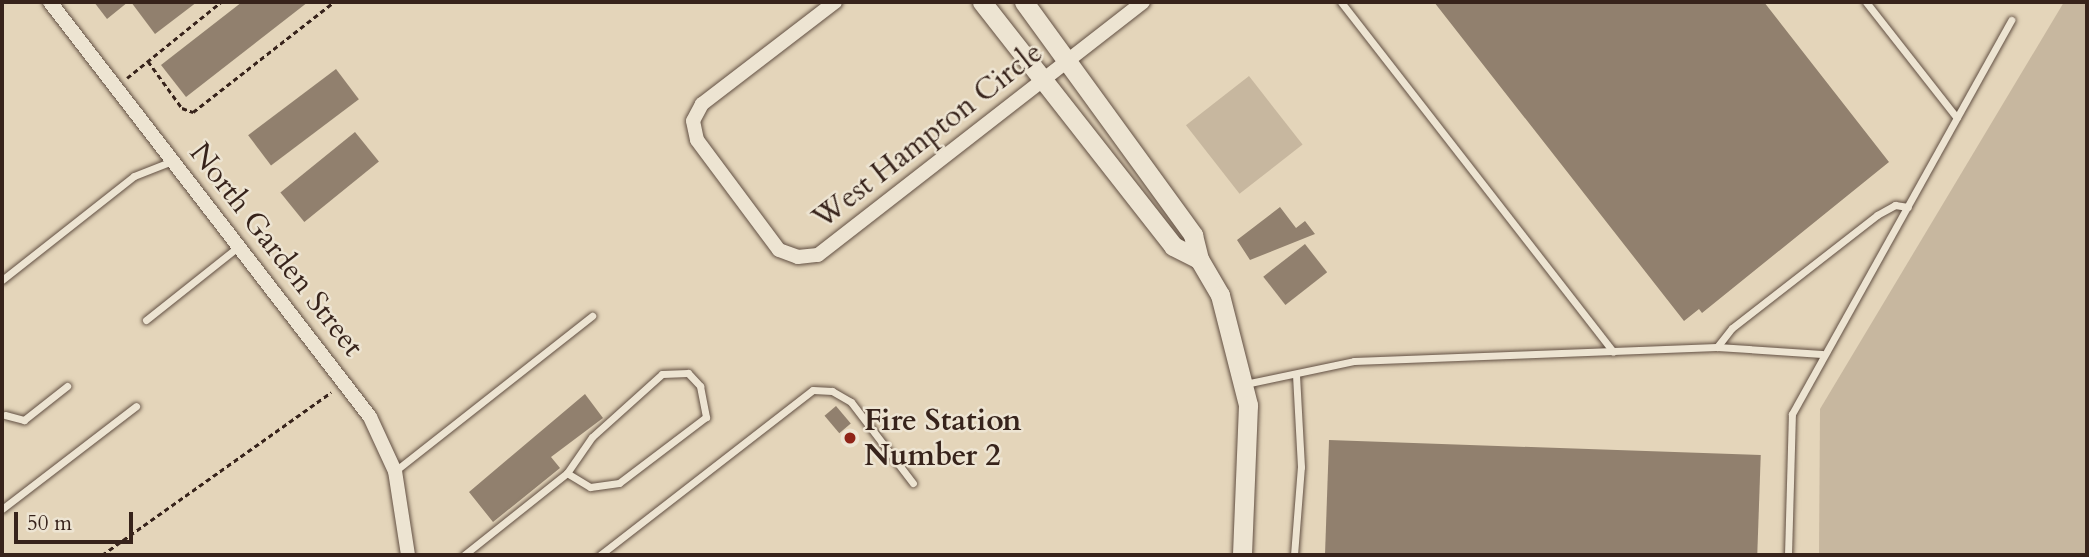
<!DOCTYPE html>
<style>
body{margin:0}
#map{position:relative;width:2089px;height:557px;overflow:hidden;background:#e4d5ba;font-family:Cardo,serif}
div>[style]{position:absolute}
.green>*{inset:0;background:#c7b79f;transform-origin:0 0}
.stream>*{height:4.5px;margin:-2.25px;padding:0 2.25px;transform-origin:2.25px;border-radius:2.25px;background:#a99884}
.building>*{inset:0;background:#91806e;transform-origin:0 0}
.path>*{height:2.5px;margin-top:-1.25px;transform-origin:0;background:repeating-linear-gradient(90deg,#37231b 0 5px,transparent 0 8.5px)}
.roads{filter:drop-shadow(0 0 2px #625043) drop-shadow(0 0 2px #625043)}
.lane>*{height:7px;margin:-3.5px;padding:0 3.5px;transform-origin:3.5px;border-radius:3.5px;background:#ede4d2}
.street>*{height:14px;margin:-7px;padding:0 7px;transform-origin:7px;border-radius:7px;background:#ede4d2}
.secondary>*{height:19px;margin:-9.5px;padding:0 9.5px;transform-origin:9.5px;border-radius:9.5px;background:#ede4d2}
.dots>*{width:19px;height:19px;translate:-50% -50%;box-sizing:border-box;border:4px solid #ede4d2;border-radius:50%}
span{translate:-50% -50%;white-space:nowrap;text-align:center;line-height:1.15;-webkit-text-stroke:5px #ede4d2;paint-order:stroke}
.street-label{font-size:30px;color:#37231b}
.poi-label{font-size:30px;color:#37231b;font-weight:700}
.left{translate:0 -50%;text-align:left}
.frame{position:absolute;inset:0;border:4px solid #37231b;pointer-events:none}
.scale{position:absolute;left:14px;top:512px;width:119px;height:32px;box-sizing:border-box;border:4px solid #37231b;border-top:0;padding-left:9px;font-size:21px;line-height:24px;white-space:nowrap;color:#37231b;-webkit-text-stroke:5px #ede4d2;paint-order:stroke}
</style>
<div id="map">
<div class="green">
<i style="clip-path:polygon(2064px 2px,2087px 2px,2087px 555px,1819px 555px,1820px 409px)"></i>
<i style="left:1249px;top:76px;width:87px;height:80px;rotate:52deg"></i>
</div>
<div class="stream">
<i style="left:2086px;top:555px;width:1px;rotate:-45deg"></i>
</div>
<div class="building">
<i style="clip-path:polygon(94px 2px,128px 2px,107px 19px)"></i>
<i style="clip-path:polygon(131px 2px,197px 2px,155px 34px)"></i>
<i style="clip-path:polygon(242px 2px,308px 2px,186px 97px,161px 65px)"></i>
<i style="clip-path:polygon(1434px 2px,1764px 2px,1889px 162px,1702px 313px,1699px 309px,1684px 321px)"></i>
<i style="left:336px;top:69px;width:38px;height:110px;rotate:53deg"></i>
<i style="left:355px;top:132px;width:38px;height:96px;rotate:51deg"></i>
<i style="clip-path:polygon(1280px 207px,1296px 228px,1305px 221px,1315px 234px,1250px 260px,1237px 240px)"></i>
<i style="left:1305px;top:244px;width:36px;height:53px;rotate:52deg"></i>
<i style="clip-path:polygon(585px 394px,603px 418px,551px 457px,560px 468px,493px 522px,469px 492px)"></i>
<i style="left:836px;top:406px;width:23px;height:15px;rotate:50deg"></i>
<i style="left:1329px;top:440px;width:432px;height:115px;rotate:2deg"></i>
</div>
<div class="path">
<i style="left:148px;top:61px;width:58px;rotate:54.1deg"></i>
<i style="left:182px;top:108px;width:12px;rotate:20deg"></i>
<i style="left:193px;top:112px;width:179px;rotate:-38deg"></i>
<i style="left:127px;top:78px;width:121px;rotate:-39deg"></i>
<i style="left:102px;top:555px;width:281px;rotate:-35.4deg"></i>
</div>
<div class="roads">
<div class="lane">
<i style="left:1341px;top:2px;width:443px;rotate:52.1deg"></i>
<i style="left:1866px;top:2px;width:147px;rotate:51.9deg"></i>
<i style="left:2px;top:280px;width:168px;rotate:-38.2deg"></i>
<i style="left:134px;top:176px;width:41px;rotate:-21.5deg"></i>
<i style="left:146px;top:320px;width:119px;rotate:-38.5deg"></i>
<i style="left:1717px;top:347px;width:24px;rotate:-52deg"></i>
<i style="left:1732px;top:328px;width:184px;rotate:-37.9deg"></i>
<i style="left:1877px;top:215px;width:21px;rotate:-29deg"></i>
<i style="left:1895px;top:205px;width:13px;rotate:9deg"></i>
<i style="left:1245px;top:384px;width:111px;rotate:-11.9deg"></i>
<i style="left:1354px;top:361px;width:363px;rotate:-2.2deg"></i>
<i style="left:1717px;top:347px;width:105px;rotate:3.8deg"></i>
<i style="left:5px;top:415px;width:20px;rotate:15deg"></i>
<i style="left:24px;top:420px;width:55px;rotate:-38.3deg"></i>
<i style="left:395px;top:471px;width:251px;rotate:-38.2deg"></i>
<i style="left:2px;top:509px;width:169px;rotate:-37.5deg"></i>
<i style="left:464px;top:555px;width:132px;rotate:-38.5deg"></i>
<i style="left:567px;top:473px;width:44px;rotate:-55.2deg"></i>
<i style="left:592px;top:437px;width:94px;rotate:-42deg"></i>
<i style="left:662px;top:374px;width:26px;rotate:-2deg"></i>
<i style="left:688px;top:373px;width:18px;rotate:47deg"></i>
<i style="left:700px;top:386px;width:32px;rotate:79deg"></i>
<i style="left:706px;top:417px;width:109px;rotate:142.8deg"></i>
<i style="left:619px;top:483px;width:29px;rotate:172deg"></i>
<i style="left:590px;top:487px;width:27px;rotate:-149deg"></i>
<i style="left:600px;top:555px;width:269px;rotate:-37.8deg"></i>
<i style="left:813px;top:390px;width:19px;rotate:3deg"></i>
<i style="left:832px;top:391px;width:22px;rotate:30deg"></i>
<i style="left:851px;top:402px;width:102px;rotate:52.6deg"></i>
<i style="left:1294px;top:555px;width:88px;rotate:-85.5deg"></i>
<i style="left:1301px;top:467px;width:91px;rotate:-93.1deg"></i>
<i style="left:1788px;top:555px;width:141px;rotate:-88.4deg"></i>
<i style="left:1792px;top:414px;width:451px;rotate:-60.9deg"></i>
</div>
<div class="street">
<i style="left:50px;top:2px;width:524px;rotate:52.36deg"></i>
<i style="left:370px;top:417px;width:60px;rotate:65.2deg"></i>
<i style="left:395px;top:471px;width:85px;rotate:81.2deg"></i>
<i style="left:835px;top:2px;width:168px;rotate:142.5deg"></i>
<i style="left:702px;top:104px;width:19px;rotate:118deg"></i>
<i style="left:693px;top:121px;width:19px;rotate:78deg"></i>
<i style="left:697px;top:140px;width:137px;rotate:53.3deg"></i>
<i style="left:779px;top:250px;width:20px;rotate:20deg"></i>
<i style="left:798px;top:257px;width:20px;rotate:-6deg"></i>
<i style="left:818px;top:255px;width:412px;rotate:-37.9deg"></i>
</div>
<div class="secondary">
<i style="left:982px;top:2px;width:310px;rotate:51.9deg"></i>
<i style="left:1173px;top:246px;width:29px;rotate:27deg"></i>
<i style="left:1024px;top:2px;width:288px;rotate:54deg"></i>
<i style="left:1193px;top:235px;width:25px;rotate:76deg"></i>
<i style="left:1199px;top:259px;width:42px;rotate:59.7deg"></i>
<i style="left:1220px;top:295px;width:114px;rotate:75.7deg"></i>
<i style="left:1248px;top:405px;width:150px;rotate:92.3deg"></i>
</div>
</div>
<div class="dots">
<i style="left:850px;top:438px;background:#8f2418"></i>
</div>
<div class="street-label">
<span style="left:928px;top:136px;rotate:-38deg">West Hampton Circle</span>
<span style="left:276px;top:250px;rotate:52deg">North Garden Street</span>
</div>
<div class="poi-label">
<span class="left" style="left:864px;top:438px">Fire Station<br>Number 2</span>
</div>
<div class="frame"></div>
<div class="scale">50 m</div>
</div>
